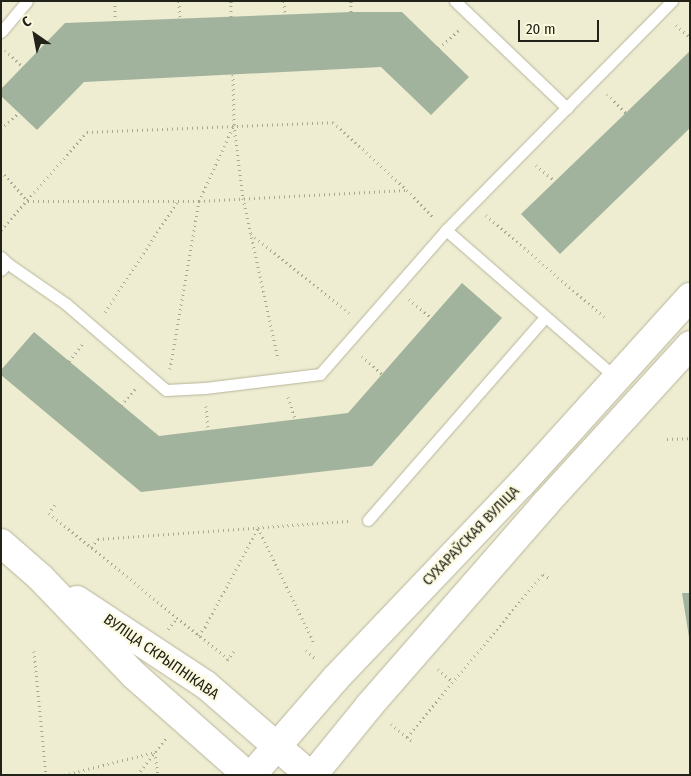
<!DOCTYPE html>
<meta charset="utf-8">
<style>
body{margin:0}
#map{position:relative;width:691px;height:776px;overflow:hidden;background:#eeecd1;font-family:"Fira Sans Condensed",sans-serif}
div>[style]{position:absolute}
.building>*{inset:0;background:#a2b39d}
.path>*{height:3px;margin-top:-1.5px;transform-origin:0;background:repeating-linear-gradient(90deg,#a9a892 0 1px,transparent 0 5px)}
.roads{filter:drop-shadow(0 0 1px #b7b59b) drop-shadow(0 0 1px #b7b59b)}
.service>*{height:11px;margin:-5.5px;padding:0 5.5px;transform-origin:5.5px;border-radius:5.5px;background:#fff}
.secondary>*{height:28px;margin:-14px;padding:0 14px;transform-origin:14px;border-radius:14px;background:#fff}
span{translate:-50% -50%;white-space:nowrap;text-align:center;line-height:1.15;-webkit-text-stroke:4px #fbf9de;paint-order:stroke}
.street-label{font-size:15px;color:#232218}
.frame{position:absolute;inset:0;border:2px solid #232218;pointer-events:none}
.north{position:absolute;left:10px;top:10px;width:50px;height:50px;-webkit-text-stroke:4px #fbf9de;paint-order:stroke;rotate:327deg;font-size:14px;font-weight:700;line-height:20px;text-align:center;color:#232218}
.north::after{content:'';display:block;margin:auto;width:18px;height:22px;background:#232218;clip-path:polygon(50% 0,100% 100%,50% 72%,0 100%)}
.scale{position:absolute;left:518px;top:20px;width:81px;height:22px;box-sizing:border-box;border:2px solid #232218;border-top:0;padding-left:6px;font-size:15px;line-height:18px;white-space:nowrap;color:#232218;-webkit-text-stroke:4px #fbf9de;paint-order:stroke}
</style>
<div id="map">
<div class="building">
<i style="clip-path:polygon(351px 12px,402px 12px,469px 77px,431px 115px,381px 67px,84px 82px,37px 130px,1px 96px,1px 89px,65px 23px)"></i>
<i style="clip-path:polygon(690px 51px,690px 128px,560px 254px,521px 214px)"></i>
<i style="clip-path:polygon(462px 283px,502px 318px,372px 466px,141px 492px,1px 375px,1px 370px,34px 332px,159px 436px,348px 413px)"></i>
<i style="clip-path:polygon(682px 593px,690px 593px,690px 637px,689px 637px)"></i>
</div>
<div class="path">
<i style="left:179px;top:1px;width:19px;rotate:87deg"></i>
<i style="left:231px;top:1px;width:16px;rotate:90deg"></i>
<i style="left:284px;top:1px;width:14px;rotate:86deg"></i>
<i style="left:351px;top:1px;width:11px;rotate:90deg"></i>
<i style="left:115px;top:21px;width:20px;rotate:-90deg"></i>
<i style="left:676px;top:25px;width:18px;rotate:41deg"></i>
<i style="left:439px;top:48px;width:27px;rotate:-42deg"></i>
<i style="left:5px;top:50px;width:25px;rotate:43deg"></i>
<i style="left:233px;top:74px;width:51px;rotate:88.9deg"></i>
<i style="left:234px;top:125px;width:74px;rotate:83deg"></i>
<i style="left:243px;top:198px;width:165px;rotate:77.7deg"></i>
<i style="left:607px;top:94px;width:27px;rotate:45deg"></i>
<i style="left:1px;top:129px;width:24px;rotate:-42deg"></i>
<i style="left:536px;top:165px;width:25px;rotate:40deg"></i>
<i style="left:1px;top:171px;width:40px;rotate:48deg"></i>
<i style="left:28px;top:201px;width:171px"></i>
<i style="left:199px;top:201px;width:208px;rotate:-3deg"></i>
<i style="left:407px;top:190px;width:37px;rotate:46deg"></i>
<i style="left:486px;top:215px;width:156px;rotate:40.8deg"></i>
<i style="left:1px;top:230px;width:130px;rotate:-48.7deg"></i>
<i style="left:87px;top:132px;width:246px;rotate:-2.3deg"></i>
<i style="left:333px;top:122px;width:100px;rotate:42.6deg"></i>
<i style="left:251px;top:234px;width:126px;rotate:38.9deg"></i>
<i style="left:409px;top:299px;width:30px;rotate:40deg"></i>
<i style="left:105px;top:312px;width:131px;rotate:-56.8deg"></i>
<i style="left:362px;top:356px;width:27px;rotate:42deg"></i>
<i style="left:69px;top:361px;width:23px;rotate:-52deg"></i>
<i style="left:170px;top:369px;width:170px;rotate:-80.2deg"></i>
<i style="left:199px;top:201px;width:84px;rotate:-65.3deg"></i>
<i style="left:288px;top:397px;width:23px;rotate:72deg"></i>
<i style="left:121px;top:405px;width:23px;rotate:-49deg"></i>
<i style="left:206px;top:406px;width:24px;rotate:85deg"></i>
<i style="left:667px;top:439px;width:23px;rotate:-2deg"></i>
<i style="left:55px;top:505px;width:10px;rotate:127deg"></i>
<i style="left:49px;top:513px;width:231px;rotate:39.2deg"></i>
<i style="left:91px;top:547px;width:11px;rotate:-49deg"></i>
<i style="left:98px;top:539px;width:251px;rotate:-4.1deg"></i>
<i style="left:168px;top:629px;width:14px;rotate:-51deg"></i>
<i style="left:198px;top:635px;width:11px;rotate:-49deg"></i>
<i style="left:205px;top:627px;width:112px;rotate:-61.8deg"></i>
<i style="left:258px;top:528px;width:128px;rotate:64deg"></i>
<i style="left:306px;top:650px;width:13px;rotate:42deg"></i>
<i style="left:34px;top:651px;width:125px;rotate:84.5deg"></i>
<i style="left:227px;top:660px;width:11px;rotate:-52deg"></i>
<i style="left:438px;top:669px;width:20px;rotate:41deg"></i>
<i style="left:391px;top:724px;width:28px;rotate:39deg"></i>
<i style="left:407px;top:737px;width:212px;rotate:-50.2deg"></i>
<i style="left:543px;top:574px;width:9px;rotate:32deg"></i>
<i style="left:155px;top:752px;width:23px;rotate:83deg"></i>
<i style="left:64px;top:775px;width:94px;rotate:-14.2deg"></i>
<i style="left:137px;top:775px;width:47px;rotate:-51.9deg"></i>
</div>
<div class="roads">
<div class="service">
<i style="left:455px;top:1px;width:155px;rotate:43.7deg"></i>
<i style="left:1px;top:32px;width:40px;rotate:-50deg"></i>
<i style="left:446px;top:230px;width:224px;rotate:41deg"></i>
<i style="left:1px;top:257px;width:8px;rotate:45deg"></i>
<i style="left:7px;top:263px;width:9px;rotate:131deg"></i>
<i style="left:7px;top:263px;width:72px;rotate:34.8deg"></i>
<i style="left:66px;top:304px;width:132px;rotate:40.7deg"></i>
<i style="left:166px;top:390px;width:39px;rotate:-3deg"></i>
<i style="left:205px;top:388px;width:116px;rotate:-6.9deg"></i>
<i style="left:320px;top:374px;width:191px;rotate:-48.8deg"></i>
<i style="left:446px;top:230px;width:322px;rotate:-45.4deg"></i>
<i style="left:368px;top:520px;width:269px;rotate:-48.9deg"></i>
</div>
<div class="secondary">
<i style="left:1px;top:543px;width:52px;rotate:41.1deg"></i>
<i style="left:40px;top:577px;width:136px;rotate:46.2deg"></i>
<i style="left:134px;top:675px;width:151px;rotate:41.5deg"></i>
<i style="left:77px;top:600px;width:154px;rotate:33.4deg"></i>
<i style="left:206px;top:685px;width:138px;rotate:40.9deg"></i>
<i style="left:252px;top:775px;width:128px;rotate:-49.1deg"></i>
<i style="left:336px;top:678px;width:269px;rotate:-46.4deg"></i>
<i style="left:522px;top:483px;width:251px;rotate:-47.9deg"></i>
<i style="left:313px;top:775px;width:89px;rotate:-50.9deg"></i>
<i style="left:369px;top:706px;width:268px;rotate:-48.9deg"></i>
<i style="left:545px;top:504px;width:215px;rotate:-47.6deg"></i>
</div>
</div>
<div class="street-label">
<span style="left:471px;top:536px;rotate:-46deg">СУХАРАЎСКАЯ ВУЛІЦА</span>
<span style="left:161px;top:657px;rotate:35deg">ВУЛІЦА СКРЫПНІКАВА</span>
</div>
<div class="frame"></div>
<div class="north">С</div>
<div class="scale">20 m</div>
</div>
